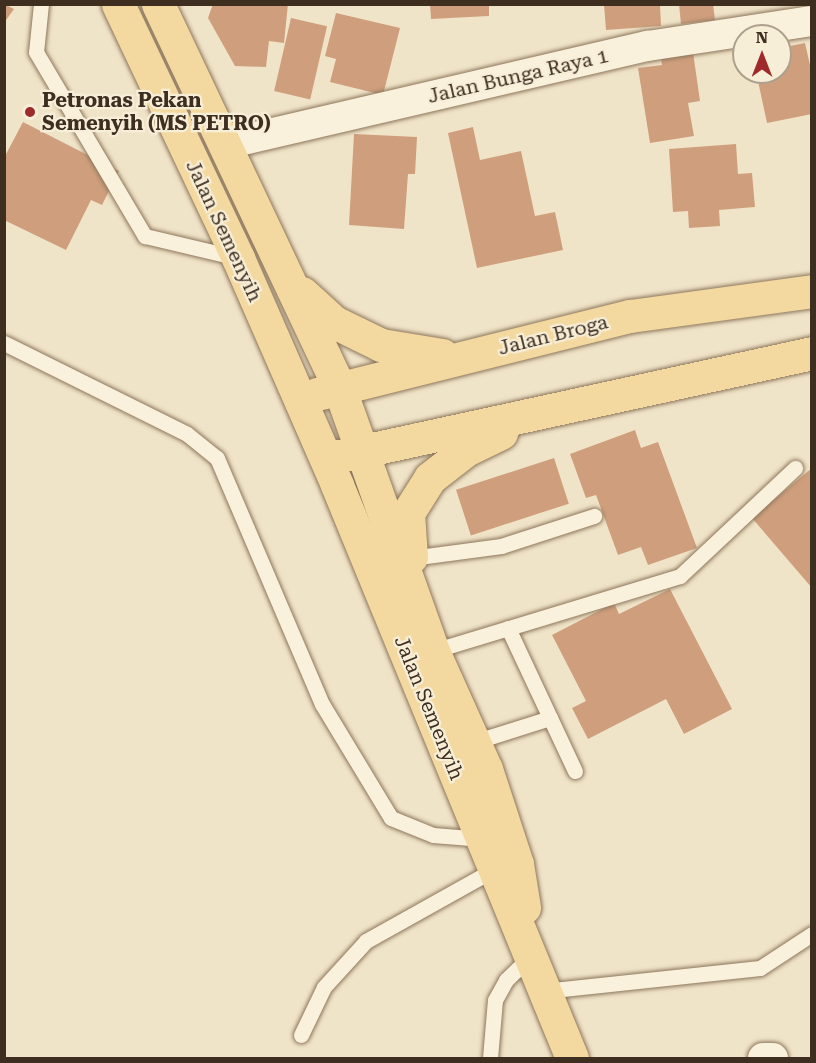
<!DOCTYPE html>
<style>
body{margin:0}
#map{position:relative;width:816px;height:1063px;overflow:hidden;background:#f0e4c8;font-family:"Roboto Serif",serif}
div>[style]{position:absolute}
.building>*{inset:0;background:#cf9f7d;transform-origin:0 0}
.roads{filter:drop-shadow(0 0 2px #8d765c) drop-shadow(0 0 2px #8d765c)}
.lane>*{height:15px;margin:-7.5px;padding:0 7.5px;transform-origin:7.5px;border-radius:7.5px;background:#faf1dc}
.street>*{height:30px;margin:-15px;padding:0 15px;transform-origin:15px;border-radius:15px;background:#faf1dc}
.primary>*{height:33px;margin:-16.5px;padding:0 16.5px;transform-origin:16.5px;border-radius:16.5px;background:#f3d9a0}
.dots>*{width:16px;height:16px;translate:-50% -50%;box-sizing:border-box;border:3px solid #f7eed8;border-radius:50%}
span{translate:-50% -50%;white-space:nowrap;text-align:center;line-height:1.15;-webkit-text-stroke:4.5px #f7eed8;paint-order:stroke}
.street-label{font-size:20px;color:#3d2e20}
.poi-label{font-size:20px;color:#3d2e20;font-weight:700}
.left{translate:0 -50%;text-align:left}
.frame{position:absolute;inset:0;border:6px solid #3d2e20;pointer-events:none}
.north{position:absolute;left:732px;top:24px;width:60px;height:60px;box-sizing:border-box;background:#f7eed8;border:2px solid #ada18e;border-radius:50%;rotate:0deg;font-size:16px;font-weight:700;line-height:24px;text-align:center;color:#3d2e20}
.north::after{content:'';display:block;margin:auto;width:21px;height:27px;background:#9e2a2b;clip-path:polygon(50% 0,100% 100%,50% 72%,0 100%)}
</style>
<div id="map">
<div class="building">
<i style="clip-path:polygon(4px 4px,14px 9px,4px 23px)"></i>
<i style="clip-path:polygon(213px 4px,288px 4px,284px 43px,269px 41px,266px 67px,235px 66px,208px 18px)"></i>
<i style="clip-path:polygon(430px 4px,489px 4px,489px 16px,431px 19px)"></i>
<i style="clip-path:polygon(604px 4px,660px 4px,661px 26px,606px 30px)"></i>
<i style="clip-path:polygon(679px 4px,713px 4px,715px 20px,681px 24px)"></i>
<i style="clip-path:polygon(336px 13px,400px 28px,383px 95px,330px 82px,336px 59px,325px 56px)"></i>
<i style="left:291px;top:18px;width:37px;height:75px;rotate:13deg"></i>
<i style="clip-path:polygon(787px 34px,790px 46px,805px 43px,812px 74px,812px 114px,767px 123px,756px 72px,780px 72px,780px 35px)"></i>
<i style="clip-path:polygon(693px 52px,700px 101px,688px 103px,694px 136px,650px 143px,638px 68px,662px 65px,661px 56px)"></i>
<i style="clip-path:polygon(23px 122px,119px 171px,102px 205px,91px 200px,66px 250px,4px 220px,4px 158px)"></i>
<i style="clip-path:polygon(473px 127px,480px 160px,521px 151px,535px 216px,555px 212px,563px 250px,477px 268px,448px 133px)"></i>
<i style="clip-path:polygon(354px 134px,417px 137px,415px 174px,408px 174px,404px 229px,349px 225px)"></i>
<i style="clip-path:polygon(736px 144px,738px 174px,752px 173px,755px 207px,719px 210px,720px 226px,689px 228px,688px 211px,673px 212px,669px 149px)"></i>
<i style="clip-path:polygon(635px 430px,641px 448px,658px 442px,697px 548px,648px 565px,641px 547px,618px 555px,596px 495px,586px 498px,570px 454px)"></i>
<i style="left:554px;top:458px;width:48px;height:103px;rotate:72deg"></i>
<i style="clip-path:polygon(812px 468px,812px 588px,752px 518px)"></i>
<i style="clip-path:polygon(670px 589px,732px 709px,684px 734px,666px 699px,588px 739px,572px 708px,586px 701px,552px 635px,614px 603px,619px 614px)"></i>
</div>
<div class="roads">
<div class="lane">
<i style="left:41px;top:4px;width:48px;rotate:95.9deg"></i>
<i style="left:36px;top:52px;width:214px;rotate:59.4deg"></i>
<i style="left:145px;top:236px;width:96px;rotate:13.3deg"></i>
<i style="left:4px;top:343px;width:204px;rotate:26.4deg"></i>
<i style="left:187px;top:434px;width:38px;rotate:39deg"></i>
<i style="left:217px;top:458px;width:267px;rotate:66.9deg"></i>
<i style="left:322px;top:704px;width:133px;rotate:58.8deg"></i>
<i style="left:391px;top:818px;width:45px;rotate:22deg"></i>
<i style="left:433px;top:835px;width:50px;rotate:4.6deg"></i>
<i style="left:411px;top:558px;width:91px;rotate:-7.6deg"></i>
<i style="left:501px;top:546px;width:98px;rotate:-17.9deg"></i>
<i style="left:508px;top:628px;width:158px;rotate:64.9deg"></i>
<i style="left:433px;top:651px;width:258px;rotate:-16.9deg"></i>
<i style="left:680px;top:576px;width:158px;rotate:-43.2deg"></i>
<i style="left:474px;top:742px;width:80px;rotate:-17.5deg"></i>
<i style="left:544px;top:991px;width:217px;rotate:-6.1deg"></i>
<i style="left:760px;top:968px;width:62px;rotate:-33.2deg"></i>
<i style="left:301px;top:1035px;width:53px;rotate:-64.4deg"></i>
<i style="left:324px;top:987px;width:62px;rotate:-47.6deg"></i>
<i style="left:366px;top:941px;width:148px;rotate:-29.2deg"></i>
<i style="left:490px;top:1058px;width:58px;rotate:-85.1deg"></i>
<i style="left:495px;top:1000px;width:23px;rotate:-61deg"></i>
<i style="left:506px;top:980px;width:35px;rotate:-44deg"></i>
</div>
<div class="street">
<i style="left:226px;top:144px;width:433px;rotate:-13.1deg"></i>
<i style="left:648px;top:46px;width:166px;rotate:-8.7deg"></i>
<i style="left:763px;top:1058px;width:10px"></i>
</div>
<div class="primary">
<i style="left:118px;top:4px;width:281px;rotate:64.7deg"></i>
<i style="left:238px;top:258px;width:248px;rotate:66.4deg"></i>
<i style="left:337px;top:485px;width:619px;rotate:67.7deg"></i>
<i style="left:158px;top:4px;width:424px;rotate:64.7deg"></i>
<i style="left:339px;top:387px;width:280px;rotate:70.4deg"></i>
<i style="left:433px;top:651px;width:129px;rotate:65.8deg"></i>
<i style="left:486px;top:769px;width:100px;rotate:71.9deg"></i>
<i style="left:517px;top:864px;width:44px;rotate:80.8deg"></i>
<i style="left:302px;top:293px;width:43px;rotate:42.2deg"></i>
<i style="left:334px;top:322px;width:52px;rotate:26.1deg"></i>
<i style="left:381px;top:345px;width:62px;rotate:9.3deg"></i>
<i style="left:317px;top:394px;width:323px;rotate:-14deg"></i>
<i style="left:630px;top:316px;width:184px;rotate:-7.8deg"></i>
<i style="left:340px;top:456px;width:483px;rotate:-12.3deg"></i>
<i style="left:411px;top:557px;width:44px;rotate:-93.9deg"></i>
<i style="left:408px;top:513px;width:41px;rotate:-57.8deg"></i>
<i style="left:430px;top:478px;width:46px;rotate:-37.9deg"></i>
<i style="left:466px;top:450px;width:39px;rotate:-26deg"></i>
</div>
</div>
<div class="dots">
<i style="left:30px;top:112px;background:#9e2a2b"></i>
</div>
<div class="street-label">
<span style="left:518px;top:76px;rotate:-13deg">Jalan Bunga Raya 1</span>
<span style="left:224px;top:231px;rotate:65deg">Jalan Semenyih</span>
<span style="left:553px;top:335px;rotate:-14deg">Jalan Broga</span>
<span style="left:429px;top:708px;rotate:68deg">Jalan Semenyih</span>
</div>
<div class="poi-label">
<span class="left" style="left:42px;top:112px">Petronas Pekan<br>Semenyih (MS PETRO)</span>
</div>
<div class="frame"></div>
<div class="north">N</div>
</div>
